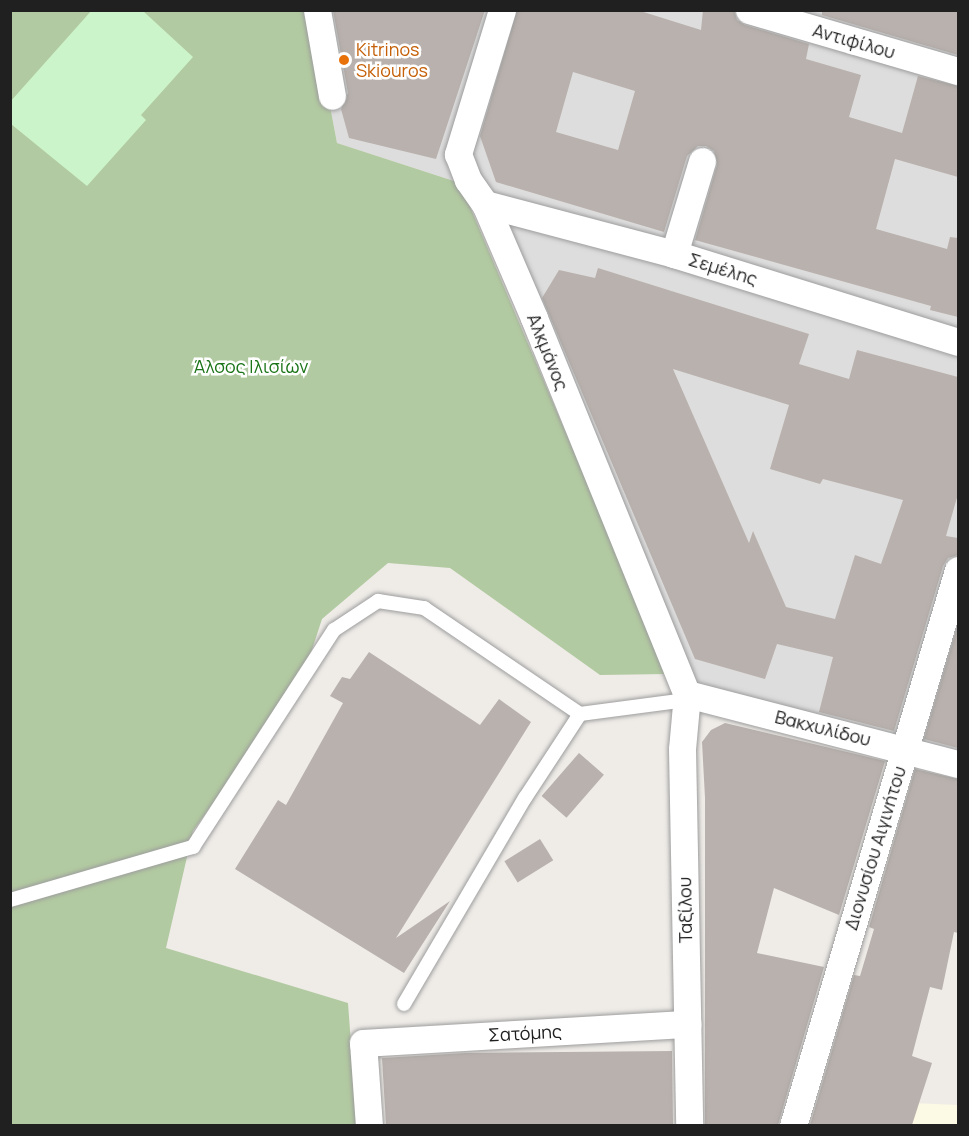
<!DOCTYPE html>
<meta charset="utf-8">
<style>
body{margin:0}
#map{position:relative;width:969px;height:1136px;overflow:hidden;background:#efece8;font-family:Manrope,sans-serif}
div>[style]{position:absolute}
.residential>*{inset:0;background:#dedddd}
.education>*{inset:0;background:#fcf9e4}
.forest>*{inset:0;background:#b2caa1}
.park>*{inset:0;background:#ccf4ca}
.building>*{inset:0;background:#b9b1ad;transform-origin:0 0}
.roads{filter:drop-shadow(0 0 2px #9d9d9d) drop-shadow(0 0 2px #9d9d9d)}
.service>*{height:14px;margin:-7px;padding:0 7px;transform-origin:7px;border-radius:7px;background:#fff}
.minor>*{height:27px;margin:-13.5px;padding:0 13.5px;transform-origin:13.5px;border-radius:13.5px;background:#fff}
.dots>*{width:16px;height:16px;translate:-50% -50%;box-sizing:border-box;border:3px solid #fff;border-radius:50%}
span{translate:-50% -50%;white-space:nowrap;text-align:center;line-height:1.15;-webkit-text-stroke:5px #fff;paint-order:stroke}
.street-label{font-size:18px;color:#202020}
.food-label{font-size:18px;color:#c56008}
.left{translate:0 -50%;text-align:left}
.park-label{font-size:18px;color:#1b7418}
.frame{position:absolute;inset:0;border:12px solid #202020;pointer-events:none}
</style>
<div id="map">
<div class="residential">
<i style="clip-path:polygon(312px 11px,958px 11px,958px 756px,681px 682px,473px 196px,460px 183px,337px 143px)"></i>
</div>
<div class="education">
<i style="clip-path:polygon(912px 1103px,958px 1105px,958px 1125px,910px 1126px)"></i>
</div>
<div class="forest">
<i style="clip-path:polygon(10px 11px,312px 11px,337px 143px,460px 183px,668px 674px,600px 675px,450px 568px,388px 563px,322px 619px,302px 680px,193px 831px,166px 948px,348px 1003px,357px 1125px,11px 1125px)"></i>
</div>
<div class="park">
<i style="clip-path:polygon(92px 10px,143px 11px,193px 57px,141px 115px,146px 120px,87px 186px,11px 124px,10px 102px)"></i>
</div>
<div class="building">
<i style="clip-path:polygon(333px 10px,485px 10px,436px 159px,349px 138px,341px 109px,348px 93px)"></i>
<i style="clip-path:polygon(evenodd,517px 10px,637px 10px,701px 30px,703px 10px,734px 10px,737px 20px,745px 25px,809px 44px,806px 59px,861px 75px,849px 117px,902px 133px,918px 76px,958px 86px,958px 177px,895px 159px,876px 229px,947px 249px,950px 237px,958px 238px,958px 317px,930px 310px,931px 306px,695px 240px,717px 165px,714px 151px,706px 146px,698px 146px,687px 156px,664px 232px,496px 182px,480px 136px,517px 10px,573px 72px,635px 91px,618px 150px,556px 132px,573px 72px)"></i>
<i style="clip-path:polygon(822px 10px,958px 10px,958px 55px,822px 15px)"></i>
<i style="clip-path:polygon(evenodd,598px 268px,809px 334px,799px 364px,849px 379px,857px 350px,958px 377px,958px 494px,946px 536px,958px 538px,958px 555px,948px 558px,943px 566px,894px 731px,819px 712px,833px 657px,777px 644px,765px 679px,695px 659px,542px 298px,559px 270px,595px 278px,598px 268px,673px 369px,789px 405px,770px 469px,820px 484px,823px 479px,903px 500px,881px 564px,855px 555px,835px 619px,786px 607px,753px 531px,749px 543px,673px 369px)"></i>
<i style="clip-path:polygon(958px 624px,958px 748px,924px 739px)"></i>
<i style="clip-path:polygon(369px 652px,480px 725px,499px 699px,531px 722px,396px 938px,450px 901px,404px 973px,235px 869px,278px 800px,286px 805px,343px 703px,330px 696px,342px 677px,350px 679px)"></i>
<i style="clip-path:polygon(725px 723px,885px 761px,839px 915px,774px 888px,757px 953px,824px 967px,778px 1125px,705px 1125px,705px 798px,702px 742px,711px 730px)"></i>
<i style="left:579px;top:753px;width:33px;height:57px;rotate:41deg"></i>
<i style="clip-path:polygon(915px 769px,958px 779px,958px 933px,954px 932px,942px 990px,930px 987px,912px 1056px,932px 1063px,912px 1125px,810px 1125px,854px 975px,860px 976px,874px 929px,869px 927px)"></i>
<i style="left:540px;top:839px;width:25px;height:42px;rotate:58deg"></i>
<i style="clip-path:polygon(672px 1051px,673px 1125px,386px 1125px,382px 1058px,465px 1053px)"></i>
</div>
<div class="roads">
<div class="service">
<i style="left:10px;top:900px;width:191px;rotate:-16.2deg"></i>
<i style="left:193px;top:847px;width:259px;rotate:-57deg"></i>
<i style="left:334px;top:630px;width:53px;rotate:-33.4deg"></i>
<i style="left:378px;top:601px;width:47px;rotate:8.7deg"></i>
<i style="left:424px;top:608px;width:189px;rotate:34.2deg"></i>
<i style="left:404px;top:1004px;width:239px;rotate:-59.6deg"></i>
<i style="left:525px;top:798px;width:100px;rotate:-56.8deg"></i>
<i style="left:580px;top:714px;width:107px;rotate:-7.5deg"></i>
</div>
<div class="minor">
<i style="left:317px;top:10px;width:87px;rotate:80.1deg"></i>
<i style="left:502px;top:10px;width:151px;rotate:107deg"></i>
<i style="left:458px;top:154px;width:28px;rotate:69deg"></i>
<i style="left:468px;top:180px;width:29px;rotate:55deg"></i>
<i style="left:485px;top:204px;width:124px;rotate:66.7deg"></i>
<i style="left:534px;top:318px;width:406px;rotate:67.9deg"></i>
<i style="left:687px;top:694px;width:55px;rotate:95.2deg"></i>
<i style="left:682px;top:749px;width:377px;rotate:88.9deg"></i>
<i style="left:749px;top:10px;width:218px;rotate:16.3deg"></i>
<i style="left:485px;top:204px;width:196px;rotate:14.8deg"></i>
<i style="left:674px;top:254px;width:297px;rotate:17.2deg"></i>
<i style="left:674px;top:254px;width:97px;rotate:-73.2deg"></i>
<i style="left:687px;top:694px;width:280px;rotate:14.5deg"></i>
<i style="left:369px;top:1126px;width:83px;rotate:-94.1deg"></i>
<i style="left:363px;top:1043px;width:325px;rotate:-3.4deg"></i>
<i style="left:793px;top:1126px;width:580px;rotate:-73.47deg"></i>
</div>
</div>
<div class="dots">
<i style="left:344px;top:60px;background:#e8710a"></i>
</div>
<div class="street-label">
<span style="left:854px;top:41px;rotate:16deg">Αντιφίλου</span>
<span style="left:723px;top:269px;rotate:17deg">Σεμέλης</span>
<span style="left:548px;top:352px;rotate:68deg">Αλκμάνος</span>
<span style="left:823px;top:728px;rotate:14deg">Βακχυλίδου</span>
<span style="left:875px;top:848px;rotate:-73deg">Διονυσίου Αιγινήτου</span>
<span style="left:685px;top:910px;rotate:-91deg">Ταξίλου</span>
<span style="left:525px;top:1033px;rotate:-3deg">Σατόμης</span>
</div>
<div class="food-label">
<span class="left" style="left:356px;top:60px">Kitrinos<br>Skiouros</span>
</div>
<div class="park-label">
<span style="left:251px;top:366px">Άλσος Ιλισίων</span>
</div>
<div class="frame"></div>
</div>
